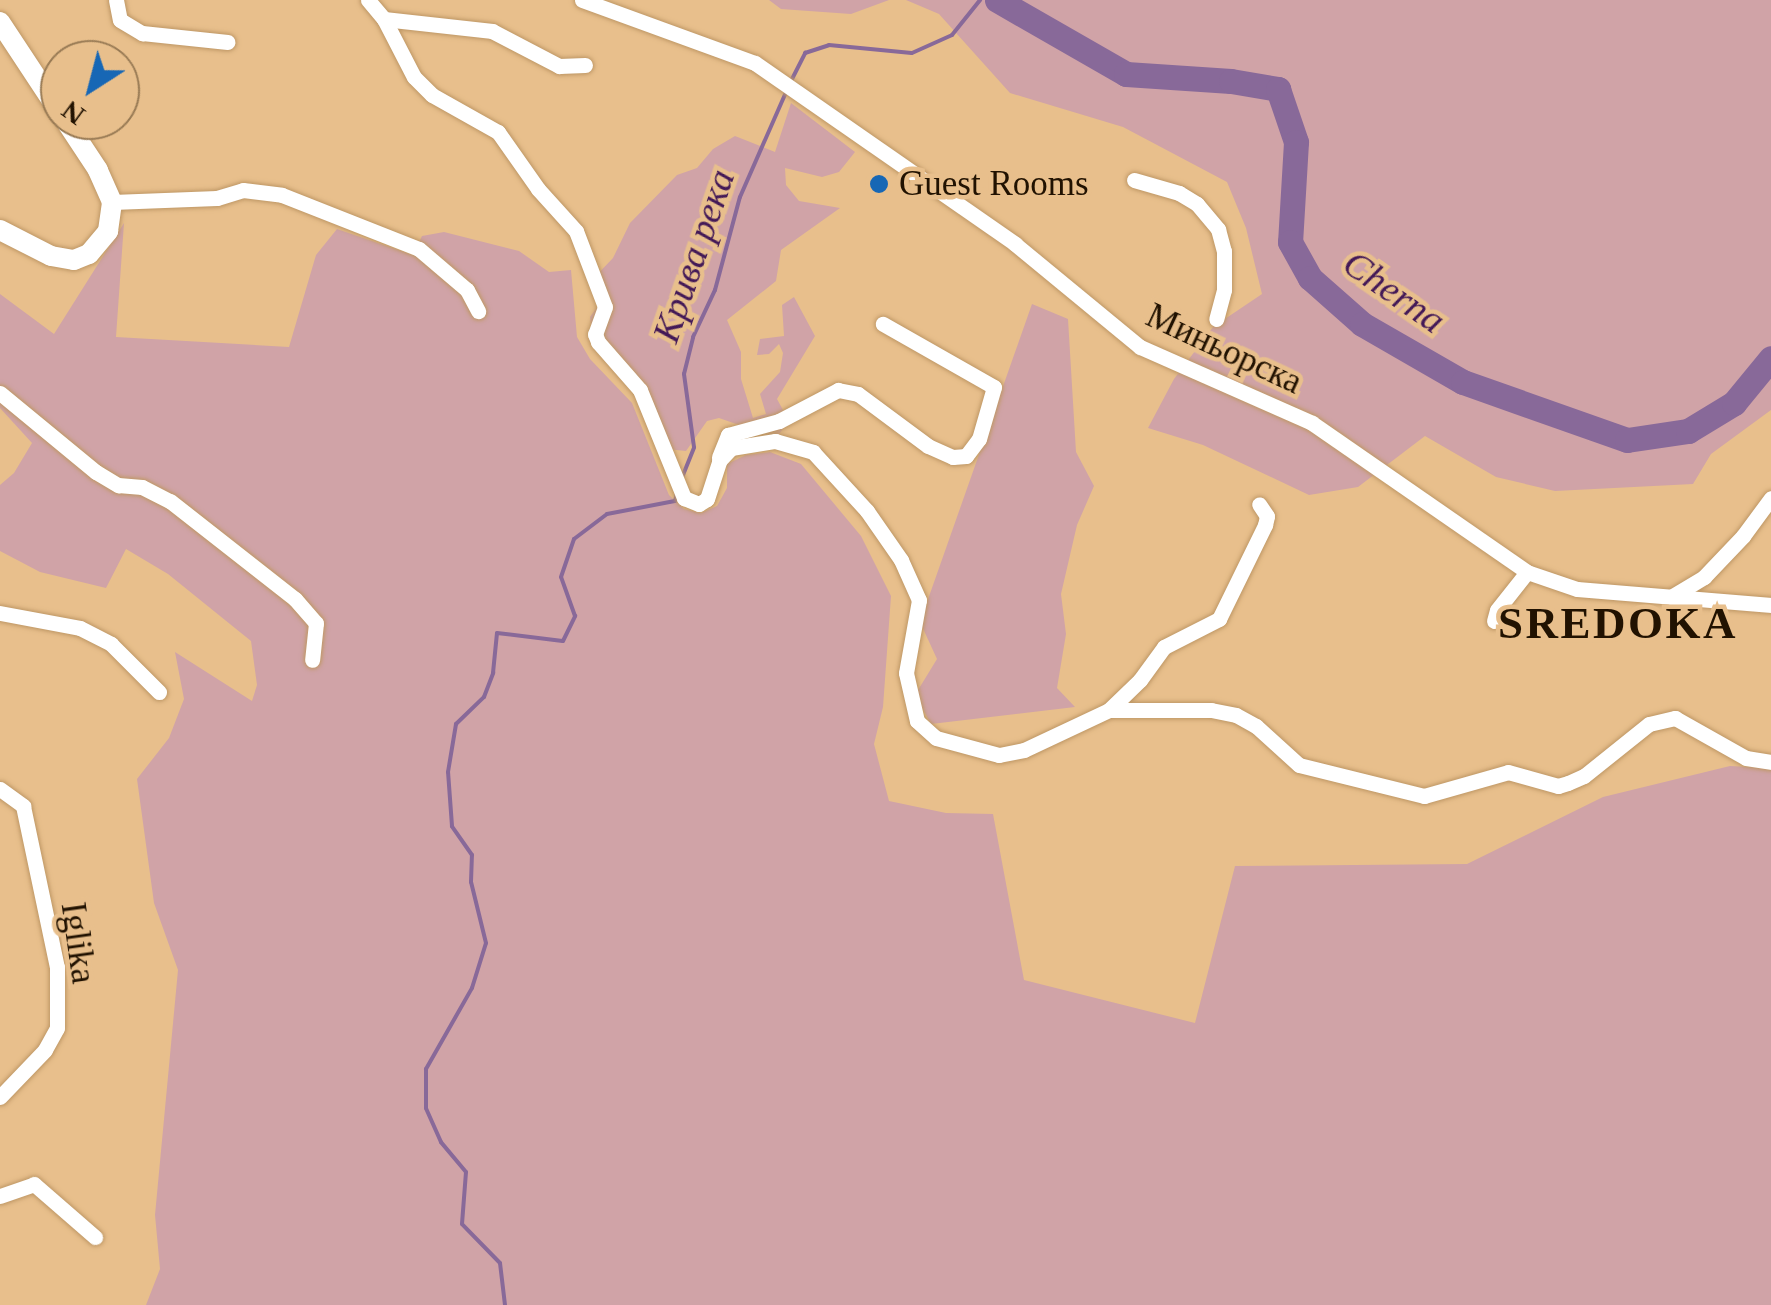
<!DOCTYPE html>
<meta charset="utf-8">
<style>
body{margin:0}
#map{position:relative;width:1771px;height:1305px;overflow:hidden;background:#e8bf8c;font-family:Georgia,serif}
div>[style]{position:absolute}
.green>*{inset:0;background:#d0a3a7}
.stream>*{height:4px;margin:-2px;padding:0 2px;transform-origin:2px;border-radius:2px;background:#886999}
.river>*{height:25px;margin:-12.5px;padding:0 12.5px;transform-origin:12.5px;border-radius:12.5px;background:#886999}
.roads{filter:drop-shadow(0 0 2px #be9765) drop-shadow(0 0 2px #be9765)}
.minor>*{height:15px;margin:-7.5px;padding:0 7.5px;transform-origin:7.5px;border-radius:7.5px;background:#fff}
.tertiary>*{height:20px;margin:-10px;padding:0 10px;transform-origin:10px;border-radius:10px;background:#fff}
.dots>*{width:28px;height:28px;translate:-50% -50%;box-sizing:border-box;border:5px solid #e8bf8c;border-radius:50%}
span{translate:-50% -50%;white-space:nowrap;text-align:center;line-height:1.15;-webkit-text-stroke:9px #e8bf8c;paint-order:stroke}
.poi-label{font-size:35px;color:#211201}
.left{translate:0 -50%;text-align:left}
.street-label{font-size:35px;color:#211201}
.water-label{font-size:38px;color:#431957;font-style:italic}
.district-label{font-size:45px;color:#211201;font-weight:700;letter-spacing:2.5px}
.north{position:absolute;left:40px;top:40px;width:100px;height:100px;box-sizing:border-box;background:#e8bf8c;border:2px solid #987a54;border-radius:50%;rotate:216deg;font-size:28px;font-weight:700;line-height:40px;text-align:center;color:#211201}
.north::after{content:'';display:block;margin:auto;width:35px;height:45px;background:#1767b5;clip-path:polygon(50% 0,100% 100%,50% 72%,0 100%)}
</style>
<div id="map">
<div class="green">
<i style="clip-path:polygon(769px 0,889px 0,851px 14px,781px 9px)"></i>
<i style="clip-path:polygon(906px 0,1771px 0,1771px 410px,1711px 454px,1693px 484px,1555px 491px,1496px 477px,1425px 436px,1358px 487px,1309px 495px,1203px 445px,1148px 428px,1174px 379px,1213px 327px,1262px 294px,1246px 228px,1227px 182px,1123px 127px,1010px 93px,939px 14px)"></i>
<i style="clip-path:polygon(791px 103px,855px 152px,839px 172px,822px 177px,785px 168px,786px 185px,799px 201px,840px 208px,781px 250px,776px 281px,727px 320px,741px 352px,741px 379px,753px 418px,766px 414px,760px 394px,780px 372px,783px 353px,779px 344px,769px 354px,757px 355px,760px 339px,784px 336px,782px 305px,794px 297px,815px 336px,777px 399px,789px 421px,776px 438px,719px 418px,707px 421px,686px 451px,667px 449px,656px 422px,592px 332px,590px 317px,598px 306px,591px 281px,613px 258px,630px 223px,677px 175px,697px 168px,713px 149px,735px 136px,775px 152px)"></i>
<i style="clip-path:polygon(124px 223px,116px 337px,289px 347px,316px 255px,337px 229px,413px 255px,422px 236px,444px 232px,519px 251px,549px 272px,571px 270px,577px 337px,590px 359px,632px 403px,669px 495px,684px 509px,701px 513px,717px 506px,727px 488px,727px 464px,746px 455px,770px 452px,801px 464px,861px 536px,891px 596px,883px 707px,874px 744px,889px 801px,946px 813px,993px 814px,1024px 980px,1195px 1023px,1235px 866px,1467px 864px,1603px 797px,1730px 766px,1771px 768px,1771px 1305px,146px 1305px,160px 1269px,155px 1215px,178px 970px,154px 903px,137px 779px,169px 738px,184px 699px,175px 652px,252px 701px,257px 685px,251px 641px,168px 574px,126px 549px,106px 588px,40px 572px,0 551px,0 485px,14px 473px,32px 443px,0 408px,0 294px,54px 334px)"></i>
<i style="clip-path:polygon(1032px 304px,1068px 319px,1076px 452px,1094px 486px,1077px 525px,1061px 594px,1066px 634px,1057px 688px,1075px 707px,931px 724px,915px 695px,937px 659px,920px 622px)"></i>
</div>
<div class="stream">
<i style="left:790px;top:83px;width:34px;rotate:-63deg"></i>
<i style="left:805px;top:53px;width:25px;rotate:-18deg"></i>
<i style="left:829px;top:45px;width:83px;rotate:5.5deg"></i>
<i style="left:912px;top:53px;width:44px;rotate:-24.2deg"></i>
<i style="left:952px;top:35px;width:45px;rotate:-51.3deg"></i>
<i style="left:681px;top:480px;width:35px;rotate:-68deg"></i>
<i style="left:694px;top:447px;width:74px;rotate:-97.8deg"></i>
<i style="left:684px;top:374px;width:38px;rotate:-76deg"></i>
<i style="left:693px;top:337px;width:52px;rotate:-64.9deg"></i>
<i style="left:715px;top:290px;width:96px;rotate:-75deg"></i>
<i style="left:740px;top:197px;width:115px;rotate:-66.3deg"></i>
<i style="left:505px;top:1305px;width:42px;rotate:-96.8deg"></i>
<i style="left:500px;top:1263px;width:54px;rotate:-134.3deg"></i>
<i style="left:462px;top:1224px;width:52px;rotate:-85.6deg"></i>
<i style="left:466px;top:1172px;width:39px;rotate:-130deg"></i>
<i style="left:441px;top:1142px;width:37px;rotate:-114deg"></i>
<i style="left:426px;top:1108px;width:39px;rotate:-90deg"></i>
<i style="left:426px;top:1069px;width:93px;rotate:-60.4deg"></i>
<i style="left:472px;top:988px;width:47px;rotate:-72.7deg"></i>
<i style="left:486px;top:943px;width:63px;rotate:-103.8deg"></i>
<i style="left:471px;top:882px;width:27px;rotate:-88deg"></i>
<i style="left:472px;top:855px;width:35px;rotate:-125deg"></i>
<i style="left:452px;top:826px;width:54px;rotate:-94.2deg"></i>
<i style="left:448px;top:772px;width:49px;rotate:-80.5deg"></i>
<i style="left:456px;top:724px;width:39px;rotate:-44deg"></i>
<i style="left:484px;top:697px;width:26px;rotate:-69deg"></i>
<i style="left:493px;top:673px;width:40px;rotate:-84.3deg"></i>
<i style="left:497px;top:633px;width:66px;rotate:6.9deg"></i>
<i style="left:563px;top:641px;width:28px;rotate:-64deg"></i>
<i style="left:575px;top:616px;width:41px;rotate:-109.7deg"></i>
<i style="left:561px;top:577px;width:40px;rotate:-71.1deg"></i>
<i style="left:574px;top:539px;width:41px;rotate:-37.1deg"></i>
<i style="left:607px;top:514px;width:69px;rotate:-10.8deg"></i>
<i style="left:675px;top:501px;width:8px;rotate:-76deg"></i>
</div>
<div class="river">
<i style="left:997px;top:0;width:149px;rotate:29.8deg"></i>
<i style="left:1126px;top:74px;width:105px;rotate:3.8deg"></i>
<i style="left:1231px;top:81px;width:48px;rotate:9.7deg"></i>
<i style="left:1278px;top:89px;width:56px;rotate:71.2deg"></i>
<i style="left:1296px;top:142px;width:100px;rotate:93.4deg"></i>
<i style="left:1290px;top:242px;width:41px;rotate:60.9deg"></i>
<i style="left:1310px;top:278px;width:69px;rotate:41.5deg"></i>
<i style="left:1362px;top:324px;width:116px;rotate:29.9deg"></i>
<i style="left:1463px;top:382px;width:174px;rotate:19.5deg"></i>
<i style="left:1627px;top:440px;width:62px;rotate:-8.4deg"></i>
<i style="left:1688px;top:431px;width:54px;rotate:-31.3deg"></i>
<i style="left:1734px;top:403px;width:58px;rotate:-50.6deg"></i>
</div>
<div class="roads">
<div class="minor">
<i style="left:116px;top:0;width:20px;rotate:79deg"></i>
<i style="left:120px;top:20px;width:26px;rotate:31deg"></i>
<i style="left:142px;top:33px;width:86px;rotate:6deg"></i>
<i style="left:368px;top:0;width:25px;rotate:50deg"></i>
<i style="left:384px;top:19px;width:65px;rotate:62.7deg"></i>
<i style="left:414px;top:77px;width:25px;rotate:45deg"></i>
<i style="left:432px;top:95px;width:76px;rotate:29.3deg"></i>
<i style="left:498px;top:132px;width:70px;rotate:54.9deg"></i>
<i style="left:538px;top:189px;width:57px;rotate:47.9deg"></i>
<i style="left:576px;top:231px;width:81px;rotate:69.1deg"></i>
<i style="left:605px;top:307px;width:29px;rotate:110deg"></i>
<i style="left:595px;top:334px;width:9px;rotate:69deg"></i>
<i style="left:598px;top:342px;width:64px;rotate:48.8deg"></i>
<i style="left:640px;top:390px;width:117px;rotate:67.8deg"></i>
<i style="left:684px;top:498px;width:16px;rotate:22deg"></i>
<i style="left:699px;top:504px;width:9px;rotate:-32deg"></i>
<i style="left:707px;top:499px;width:40px;rotate:-72deg"></i>
<i style="left:719px;top:461px;width:18px;rotate:-47deg"></i>
<i style="left:731px;top:448px;width:45px;rotate:-9deg"></i>
<i style="left:775px;top:441px;width:40px;rotate:16deg"></i>
<i style="left:813px;top:452px;width:80px;rotate:47.5deg"></i>
<i style="left:867px;top:511px;width:60px;rotate:55.2deg"></i>
<i style="left:901px;top:560px;width:44px;rotate:65.8deg"></i>
<i style="left:919px;top:600px;width:74px;rotate:100.1deg"></i>
<i style="left:906px;top:673px;width:49px;rotate:77.1deg"></i>
<i style="left:917px;top:721px;width:25px;rotate:42deg"></i>
<i style="left:936px;top:738px;width:65px;rotate:15.1deg"></i>
<i style="left:999px;top:755px;width:25px;rotate:-11deg"></i>
<i style="left:1024px;top:750px;width:94px;rotate:-25.2deg"></i>
<i style="left:1109px;top:710px;width:102px"></i>
<i style="left:1211px;top:710px;width:25px;rotate:11deg"></i>
<i style="left:1236px;top:715px;width:23px;rotate:29deg"></i>
<i style="left:1256px;top:726px;width:58px;rotate:42.2deg"></i>
<i style="left:1299px;top:765px;width:129px;rotate:13.9deg"></i>
<i style="left:1424px;top:796px;width:87px;rotate:-15.9deg"></i>
<i style="left:1508px;top:772px;width:52px;rotate:15.6deg"></i>
<i style="left:1558px;top:786px;width:10px;rotate:-17deg"></i>
<i style="left:1568px;top:783px;width:17px;rotate:-24deg"></i>
<i style="left:1584px;top:776px;width:83px;rotate:-38.7deg"></i>
<i style="left:1649px;top:724px;width:27px;rotate:-13deg"></i>
<i style="left:1675px;top:718px;width:81px;rotate:29.4deg"></i>
<i style="left:1746px;top:758px;width:25px;rotate:9deg"></i>
<i style="left:582px;top:0;width:184px;rotate:20deg"></i>
<i style="left:755px;top:63px;width:317px;rotate:34.8deg"></i>
<i style="left:1015px;top:244px;width:162px;rotate:39.5deg"></i>
<i style="left:1140px;top:347px;width:188px;rotate:23.8deg"></i>
<i style="left:1312px;top:423px;width:262px;rotate:34.7deg"></i>
<i style="left:1527px;top:572px;width:53px;rotate:18.8deg"></i>
<i style="left:1577px;top:589px;width:195px;rotate:4.7deg"></i>
<i style="left:384px;top:19px;width:109px;rotate:6.3deg"></i>
<i style="left:492px;top:31px;width:76px;rotate:27.6deg"></i>
<i style="left:559px;top:66px;width:26px;rotate:-2deg"></i>
<i style="left:1134px;top:180px;width:47px;rotate:16.1deg"></i>
<i style="left:1179px;top:193px;width:21px;rotate:31deg"></i>
<i style="left:1197px;top:204px;width:33px;rotate:50deg"></i>
<i style="left:1218px;top:229px;width:23px;rotate:75deg"></i>
<i style="left:1224px;top:251px;width:39px;rotate:90deg"></i>
<i style="left:1224px;top:290px;width:30px;rotate:105deg"></i>
<i style="left:112px;top:202px;width:105px;rotate:-2.2deg"></i>
<i style="left:217px;top:198px;width:27px;rotate:-17deg"></i>
<i style="left:243px;top:190px;width:39px;rotate:7deg"></i>
<i style="left:282px;top:195px;width:147px;rotate:21.5deg"></i>
<i style="left:419px;top:249px;width:63px;rotate:40.5deg"></i>
<i style="left:467px;top:290px;width:24px;rotate:62deg"></i>
<i style="left:0;top:393px;width:124px;rotate:39.5deg"></i>
<i style="left:96px;top:472px;width:26px;rotate:31deg"></i>
<i style="left:118px;top:485px;width:24px;rotate:5deg"></i>
<i style="left:142px;top:487px;width:31px;rotate:27deg"></i>
<i style="left:170px;top:501px;width:159px;rotate:38.1deg"></i>
<i style="left:295px;top:599px;width:32px;rotate:49deg"></i>
<i style="left:316px;top:623px;width:37px;rotate:96deg"></i>
<i style="left:719px;top:457px;width:24px;rotate:-68deg"></i>
<i style="left:728px;top:435px;width:53px;rotate:-15.4deg"></i>
<i style="left:779px;top:421px;width:67px;rotate:-27.7deg"></i>
<i style="left:838px;top:390px;width:20px;rotate:11deg"></i>
<i style="left:858px;top:394px;width:87px;rotate:36.6deg"></i>
<i style="left:928px;top:446px;width:27px;rotate:24deg"></i>
<i style="left:953px;top:457px;width:13px;rotate:-4deg"></i>
<i style="left:966px;top:456px;width:21px;rotate:-53deg"></i>
<i style="left:979px;top:439px;width:54px;rotate:-73.9deg"></i>
<i style="left:994px;top:387px;width:128px;rotate:-150.4deg"></i>
<i style="left:1671px;top:597px;width:39px;rotate:-31deg"></i>
<i style="left:1704px;top:577px;width:57px;rotate:-46.4deg"></i>
<i style="left:1743px;top:536px;width:47px;rotate:-53.6deg"></i>
<i style="left:0;top:613px;width:81px;rotate:10.6deg"></i>
<i style="left:80px;top:628px;width:35px;rotate:27deg"></i>
<i style="left:111px;top:644px;width:68px;rotate:45deg"></i>
<i style="left:1494px;top:621px;width:11px;rotate:-75deg"></i>
<i style="left:1497px;top:610px;width:48px;rotate:-51.7deg"></i>
<i style="left:1109px;top:710px;width:43px;rotate:-44.1deg"></i>
<i style="left:1140px;top:680px;width:41px;rotate:-54deg"></i>
<i style="left:1164px;top:647px;width:62px;rotate:-27deg"></i>
<i style="left:1219px;top:619px;width:105px;rotate:-63.9deg"></i>
<i style="left:1265px;top:525px;width:9px;rotate:-77deg"></i>
<i style="left:1267px;top:516px;width:14px;rotate:-124deg"></i>
<i style="left:0;top:789px;width:29px;rotate:36deg"></i>
<i style="left:23px;top:806px;width:165px;rotate:78.1deg"></i>
<i style="left:57px;top:967px;width:61px;rotate:90deg"></i>
<i style="left:57px;top:1028px;width:25px;rotate:119deg"></i>
<i style="left:45px;top:1050px;width:65px;rotate:133.8deg"></i>
<i style="left:0;top:1196px;width:36px;rotate:-19deg"></i>
<i style="left:34px;top:1184px;width:81px;rotate:41deg"></i>
</div>
<div class="tertiary">
<i style="left:0;top:22px;width:109px;rotate:56.6deg"></i>
<i style="left:0;top:230px;width:57px;rotate:27deg"></i>
<i style="left:51px;top:256px;width:23px;rotate:10deg"></i>
<i style="left:74px;top:260px;width:16px;rotate:-22deg"></i>
<i style="left:89px;top:254px;width:30px;rotate:-50deg"></i>
<i style="left:108px;top:231px;width:29px;rotate:-82deg"></i>
<i style="left:112px;top:202px;width:35px;rotate:-114deg"></i>
<i style="left:98px;top:170px;width:60px;rotate:-123.4deg"></i>
</div>
</div>
<div class="dots">
<i style="left:879px;top:184px;background:#1767b5"></i>
</div>
<div class="poi-label">
<span class="left" style="left:899px;top:184px">Guest Rooms</span>
</div>
<div class="street-label">
<span style="left:1224px;top:349px;rotate:25deg">Миньорска</span>
<span style="left:78px;top:943px;rotate:82deg">Iglika</span>
</div>
<div class="water-label">
<span style="left:694px;top:256px;rotate:-71deg">Крива река</span>
<span style="left:1394px;top:292px;rotate:35deg">Cherna</span>
</div>
<div class="district-label">
<span style="left:1618px;top:624px">SREDOKA</span>
</div>
<div class="north">N</div>
</div>
